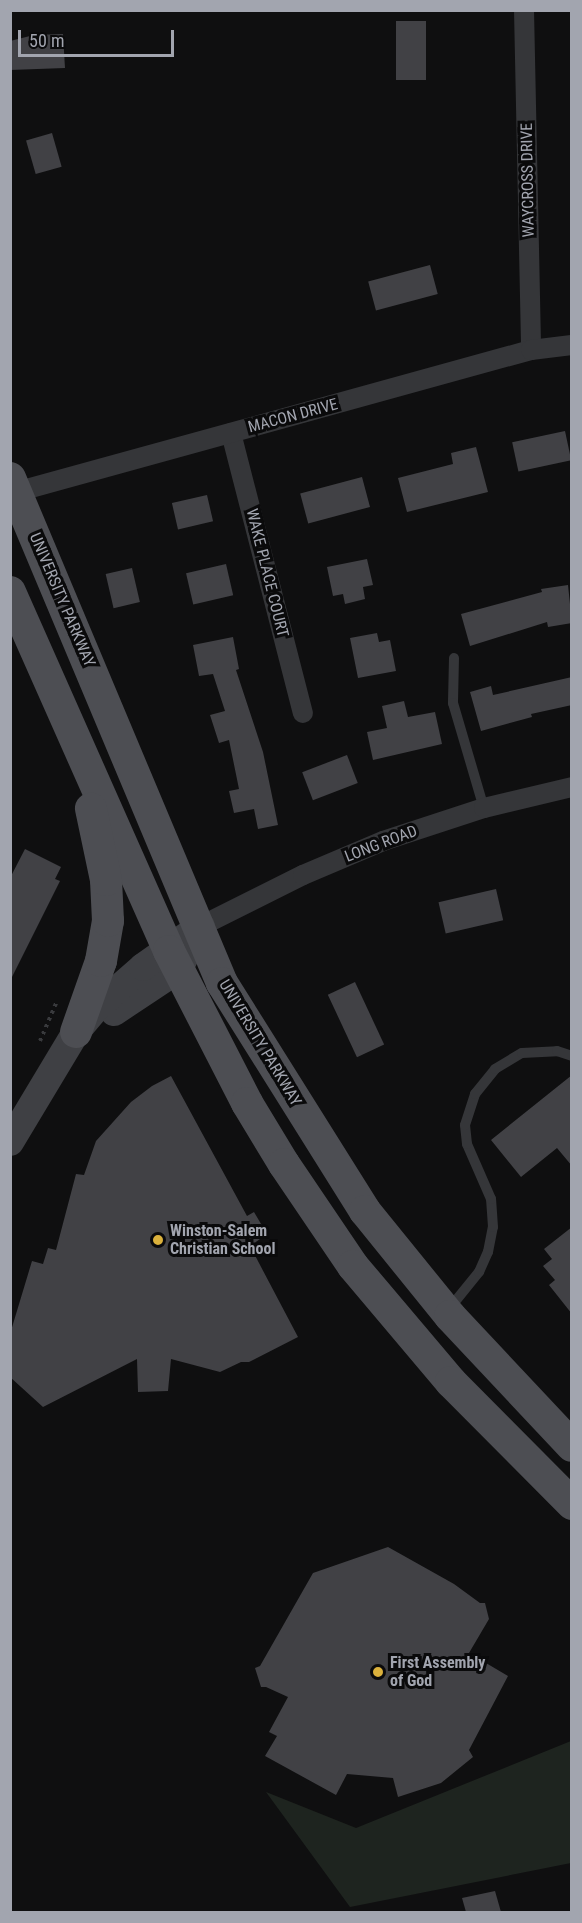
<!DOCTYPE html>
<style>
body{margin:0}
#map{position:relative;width:582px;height:1923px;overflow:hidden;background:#0f0f10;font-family:"Roboto Condensed",sans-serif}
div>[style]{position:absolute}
.green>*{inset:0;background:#1e241f}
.building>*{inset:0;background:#414145;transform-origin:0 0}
.path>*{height:4px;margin-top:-2px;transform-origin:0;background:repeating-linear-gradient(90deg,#393a3d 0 3px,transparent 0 7.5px)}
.lane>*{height:10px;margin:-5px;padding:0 5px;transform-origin:5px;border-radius:5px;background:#353639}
.street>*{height:20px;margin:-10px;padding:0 10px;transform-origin:10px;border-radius:10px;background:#353639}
.secondary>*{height:28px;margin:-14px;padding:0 14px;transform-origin:14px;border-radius:14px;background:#3f4044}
.primary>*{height:32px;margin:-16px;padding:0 16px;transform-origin:16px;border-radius:16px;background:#4d4e53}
.dots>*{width:16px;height:16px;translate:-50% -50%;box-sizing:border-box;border:3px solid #0a0a0b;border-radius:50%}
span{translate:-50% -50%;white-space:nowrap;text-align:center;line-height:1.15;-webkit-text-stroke:6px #0a0a0b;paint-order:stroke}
.street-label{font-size:16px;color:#a2a5af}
.poi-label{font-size:16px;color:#a2a5af;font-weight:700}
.left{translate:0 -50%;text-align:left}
.frame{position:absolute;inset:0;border:12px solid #a2a5af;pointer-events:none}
.scale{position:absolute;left:18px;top:30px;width:156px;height:27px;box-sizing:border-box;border:3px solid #a2a5af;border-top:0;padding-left:8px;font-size:18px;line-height:21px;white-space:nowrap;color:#a2a5af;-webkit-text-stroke:4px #0a0a0b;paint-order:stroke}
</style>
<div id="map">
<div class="green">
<i style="clip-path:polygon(571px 1741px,571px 1863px,350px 1907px,266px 1792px,356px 1828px)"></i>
</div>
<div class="building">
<i style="left:396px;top:21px;width:30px;height:59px"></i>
<i style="clip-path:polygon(63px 34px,65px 68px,10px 70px,10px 41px,34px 35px)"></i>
<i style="left:52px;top:133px;width:35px;height:27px;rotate:74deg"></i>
<i style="left:430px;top:265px;width:30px;height:64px;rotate:75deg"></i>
<i style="left:565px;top:431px;width:30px;height:54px;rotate:78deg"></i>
<i style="clip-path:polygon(476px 447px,488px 492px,407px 512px,398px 478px,453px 464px,451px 453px)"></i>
<i style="left:362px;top:477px;width:31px;height:64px;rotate:75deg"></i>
<i style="left:207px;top:495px;width:27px;height:36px;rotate:77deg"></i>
<i style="clip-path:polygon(367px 559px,373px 585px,363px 587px,365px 599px,345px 604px,343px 594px,333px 596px,327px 567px)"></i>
<i style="left:226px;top:564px;width:32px;height:41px;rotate:77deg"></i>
<i style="left:132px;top:568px;width:35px;height:27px;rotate:77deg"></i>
<i style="clip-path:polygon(568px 585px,572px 623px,548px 627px,547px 622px,470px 646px,461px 614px,542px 592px,541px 589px)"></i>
<i style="clip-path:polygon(377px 633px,379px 642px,390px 640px,396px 671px,358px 678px,350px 638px)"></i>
<i style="clip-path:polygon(233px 637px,239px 669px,236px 670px,263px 752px,278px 825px,258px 829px,254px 809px,234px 813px,229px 791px,239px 789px,229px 740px,219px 743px,210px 715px,225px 711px,213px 674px,199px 676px,193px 645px)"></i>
<i style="clip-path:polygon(572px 677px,572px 705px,531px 714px,532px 717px,481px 731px,470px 692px,491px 686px,493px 695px)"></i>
<i style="clip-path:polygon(404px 701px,408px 717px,435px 712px,442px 744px,373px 760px,367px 732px,387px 728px,382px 706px)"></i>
<i style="left:347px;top:755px;width:30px;height:48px;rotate:69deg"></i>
<i style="clip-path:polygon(25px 849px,61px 867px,55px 879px,60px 881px,10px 981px,10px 878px)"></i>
<i style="left:496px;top:889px;width:32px;height:59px;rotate:77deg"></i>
<i style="left:355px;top:982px;width:69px;height:30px;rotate:65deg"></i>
<i style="clip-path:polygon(572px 1075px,572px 1166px,557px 1148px,521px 1177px,491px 1140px)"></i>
<i style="clip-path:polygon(171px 1076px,247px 1216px,254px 1212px,267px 1234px,250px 1246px,298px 1337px,249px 1362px,241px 1362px,220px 1372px,171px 1359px,168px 1391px,138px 1392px,137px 1359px,43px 1407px,10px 1377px,10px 1334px,32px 1261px,43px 1264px,48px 1248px,56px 1250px,76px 1174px,84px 1175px,96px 1141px,131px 1102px,152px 1086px)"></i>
<i style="clip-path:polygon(572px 1227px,572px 1314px,549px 1285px,555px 1280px,543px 1266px,552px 1259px,544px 1249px)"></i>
<i style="clip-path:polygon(388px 1547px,454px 1584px,480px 1603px,485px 1603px,489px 1619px,469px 1653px,508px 1676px,469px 1750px,473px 1757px,441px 1783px,398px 1797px,393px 1778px,347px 1774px,336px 1795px,265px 1756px,277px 1736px,269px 1732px,288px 1697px,266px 1687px,261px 1687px,255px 1668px,260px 1666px,313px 1573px)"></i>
<i style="clip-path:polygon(495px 1891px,501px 1912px,466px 1912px,462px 1898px)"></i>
</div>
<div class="path">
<i style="left:40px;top:1041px;width:43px;rotate:-67deg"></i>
</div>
<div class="lane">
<i style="left:454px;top:658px;width:45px;rotate:91.3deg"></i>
<i style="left:453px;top:703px;width:109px;rotate:73.6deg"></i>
<i style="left:449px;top:1309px;width:48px;rotate:-51deg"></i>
<i style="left:479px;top:1272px;width:22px;rotate:-66deg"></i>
<i style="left:488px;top:1252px;width:25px;rotate:-79deg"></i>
<i style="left:493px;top:1227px;width:28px;rotate:-94deg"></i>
<i style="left:491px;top:1199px;width:60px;rotate:-113.6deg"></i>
<i style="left:467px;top:1144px;width:19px;rotate:-96deg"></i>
<i style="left:465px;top:1125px;width:33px;rotate:-72deg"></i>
<i style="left:475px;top:1094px;width:32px;rotate:-51deg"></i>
<i style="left:495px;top:1069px;width:31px;rotate:-31deg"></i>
<i style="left:522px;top:1053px;width:35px;rotate:-3deg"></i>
<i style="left:557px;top:1051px;width:16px;rotate:18deg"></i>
</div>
<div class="street">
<i style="left:524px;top:10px;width:340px;rotate:88.8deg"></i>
<i style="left:231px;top:433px;width:289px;rotate:75.6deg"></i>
<i style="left:16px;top:492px;width:534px;rotate:-15.42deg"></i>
<i style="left:531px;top:350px;width:41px;rotate:-7deg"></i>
<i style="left:201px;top:926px;width:114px;rotate:-26.6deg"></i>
<i style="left:303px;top:875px;width:87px;rotate:-23deg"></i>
<i style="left:383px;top:841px;width:106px;rotate:-18.1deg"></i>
<i style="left:484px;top:808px;width:90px;rotate:-13.4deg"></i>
</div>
<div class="secondary">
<i style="left:114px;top:1012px;width:78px;rotate:-33.5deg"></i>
<i style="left:179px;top:969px;width:23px;rotate:-65deg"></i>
<i style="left:10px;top:1142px;width:128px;rotate:-59deg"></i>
<i style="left:76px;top:1032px;width:31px;rotate:-50deg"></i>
<i style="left:96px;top:1008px;width:62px;rotate:-41.1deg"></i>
<i style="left:143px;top:967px;width:71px;rotate:-35.3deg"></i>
</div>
<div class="primary">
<i style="left:10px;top:478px;width:548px;rotate:67.23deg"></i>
<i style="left:222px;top:983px;width:269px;rotate:57.9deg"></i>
<i style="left:365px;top:1211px;width:135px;rotate:51deg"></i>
<i style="left:450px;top:1316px;width:178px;rotate:46.8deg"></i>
<i style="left:10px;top:592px;width:393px;rotate:66.1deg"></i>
<i style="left:169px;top:951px;width:171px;rotate:62.8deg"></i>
<i style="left:247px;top:1103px;width:71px;rotate:58.8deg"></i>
<i style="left:284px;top:1164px;width:123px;rotate:55.9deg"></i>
<i style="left:353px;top:1266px;width:152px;rotate:49.8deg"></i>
<i style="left:451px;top:1382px;width:172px;rotate:45.2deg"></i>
<i style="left:76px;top:1032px;width:75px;rotate:-70.6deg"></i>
<i style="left:101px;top:961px;width:41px;rotate:-80.1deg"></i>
<i style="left:108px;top:921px;width:41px;rotate:-92.8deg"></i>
<i style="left:106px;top:880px;width:73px;rotate:-101.9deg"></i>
</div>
<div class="dots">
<i style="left:158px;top:1240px;background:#dbb13c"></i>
<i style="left:378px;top:1672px;background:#dbb13c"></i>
</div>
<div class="street-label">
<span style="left:528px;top:180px;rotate:-91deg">WAYCROSS DRIVE</span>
<span style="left:293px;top:416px;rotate:-15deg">MACON DRIVE</span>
<span style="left:267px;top:573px;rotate:76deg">WAKE PLACE COURT</span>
<span style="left:62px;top:600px;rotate:67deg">UNIVERSITY PARKWAY</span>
<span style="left:381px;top:844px;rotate:-21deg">LONG ROAD</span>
<span style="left:260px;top:1043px;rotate:59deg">UNIVERSITY PARKWAY</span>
</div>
<div class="poi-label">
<span class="left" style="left:170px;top:1240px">Winston-Salem<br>Christian School</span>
<span class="left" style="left:390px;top:1672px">First Assembly<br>of God</span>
</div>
<div class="frame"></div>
<div class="scale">50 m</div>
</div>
